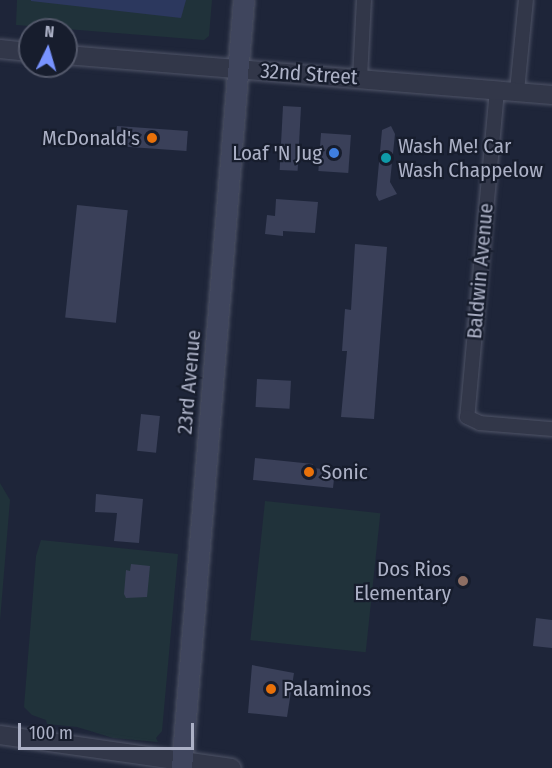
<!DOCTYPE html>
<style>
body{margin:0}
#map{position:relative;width:552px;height:768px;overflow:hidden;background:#1e2539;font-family:"Fira Sans Condensed",sans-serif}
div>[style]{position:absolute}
.green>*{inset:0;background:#20323a;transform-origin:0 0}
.water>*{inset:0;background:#2c385e}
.building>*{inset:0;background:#3a4059;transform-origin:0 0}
.roads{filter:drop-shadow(0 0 2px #4f5467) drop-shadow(0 0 2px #4f5467)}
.minor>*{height:14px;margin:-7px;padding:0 7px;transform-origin:7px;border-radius:7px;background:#323749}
.tertiary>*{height:18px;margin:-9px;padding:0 9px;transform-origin:9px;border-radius:9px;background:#323749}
.secondary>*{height:20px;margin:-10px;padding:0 10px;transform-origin:10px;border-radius:10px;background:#3f455d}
.dots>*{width:16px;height:16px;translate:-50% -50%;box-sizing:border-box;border:3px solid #171d2d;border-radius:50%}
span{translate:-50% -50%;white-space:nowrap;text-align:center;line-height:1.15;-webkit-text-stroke:4.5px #171d2d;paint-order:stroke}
.street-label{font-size:21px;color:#acb1c6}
.poi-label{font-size:21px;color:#acb1c6}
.right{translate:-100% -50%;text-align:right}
.left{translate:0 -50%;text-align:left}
.north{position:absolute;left:18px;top:18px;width:60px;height:60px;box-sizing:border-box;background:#171d2d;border:2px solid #53586a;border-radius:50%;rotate:5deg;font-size:16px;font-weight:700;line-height:24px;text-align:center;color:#acb1c6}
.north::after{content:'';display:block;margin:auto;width:21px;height:27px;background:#7893ff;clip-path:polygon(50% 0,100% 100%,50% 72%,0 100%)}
.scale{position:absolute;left:18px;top:723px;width:176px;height:27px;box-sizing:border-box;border:3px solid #acb1c6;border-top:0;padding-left:8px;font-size:18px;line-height:21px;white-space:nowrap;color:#acb1c6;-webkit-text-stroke:4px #171d2d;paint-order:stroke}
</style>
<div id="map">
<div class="green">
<i style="clip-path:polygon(17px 0,212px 0,209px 36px,204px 40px,16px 25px)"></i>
<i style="clip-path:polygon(0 483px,10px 500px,0 621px)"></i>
<i style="left:265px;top:501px;width:116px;height:140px;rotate:6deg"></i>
<i style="clip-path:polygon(41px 540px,178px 554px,162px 731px,156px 738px,158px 742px,113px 738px,77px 727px,47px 724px,46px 720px,32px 715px,24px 707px,36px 556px)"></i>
</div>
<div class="water">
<i style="clip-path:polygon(186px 0,181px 18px,31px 1px,31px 0)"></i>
</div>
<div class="building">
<i style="left:283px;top:106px;width:18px;height:64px;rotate:3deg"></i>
<i style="left:117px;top:126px;width:71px;height:20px;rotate:4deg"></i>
<i style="clip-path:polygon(391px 126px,395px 134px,390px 182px,397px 194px,379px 201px,376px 195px,382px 130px)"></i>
<i style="left:321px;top:133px;width:30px;height:38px;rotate:4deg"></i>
<i style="clip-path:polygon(276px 199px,318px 202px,315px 233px,283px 231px,283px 236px,265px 234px,267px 215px,275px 216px)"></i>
<i style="left:77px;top:205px;width:51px;height:113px;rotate:6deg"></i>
<i style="clip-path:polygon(355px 244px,387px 247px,374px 419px,341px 417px,347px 351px,342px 351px,345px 309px,351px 310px)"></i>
<i style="left:257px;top:379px;width:34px;height:28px;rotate:3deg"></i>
<i style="left:141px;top:414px;width:19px;height:37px;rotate:6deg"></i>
<i style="clip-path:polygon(255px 458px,313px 464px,312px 468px,335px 470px,333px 488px,253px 480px)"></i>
<i style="clip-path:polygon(96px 494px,143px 499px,139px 543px,114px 541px,117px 513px,95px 512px)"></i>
<i style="clip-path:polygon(131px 564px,150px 566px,147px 597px,126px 598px,124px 594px,126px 570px,130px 571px)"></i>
<i style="clip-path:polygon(536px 618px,552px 620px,552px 648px,533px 646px)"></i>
<i style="clip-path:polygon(252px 665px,294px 673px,287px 717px,248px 713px)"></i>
</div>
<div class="roads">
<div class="minor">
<i style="left:360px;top:78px;width:78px;rotate:-87.1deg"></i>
<i style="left:497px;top:90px;width:328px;rotate:95.2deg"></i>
<i style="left:467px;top:417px;width:14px;rotate:25deg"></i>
<i style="left:480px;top:423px;width:72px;rotate:4.8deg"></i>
<i style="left:517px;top:91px;width:91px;rotate:-84.4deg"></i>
</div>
<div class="tertiary">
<i style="left:0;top:49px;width:30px;rotate:6deg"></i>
<i style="left:66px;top:55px;width:488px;rotate:4.7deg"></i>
<i style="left:0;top:735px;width:234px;rotate:8.1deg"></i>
</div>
<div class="secondary">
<i style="left:182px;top:768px;width:770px;rotate:-85.38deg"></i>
</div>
</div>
<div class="dots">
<i style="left:152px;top:138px;background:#e8710a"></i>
<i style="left:334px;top:153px;background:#3f7fe0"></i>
<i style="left:386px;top:158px;background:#0f9aa8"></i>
<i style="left:309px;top:472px;background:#e8710a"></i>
<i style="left:463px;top:581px;background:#8d6e63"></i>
<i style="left:271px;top:689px;background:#e8710a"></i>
</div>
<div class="street-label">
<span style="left:309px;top:74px;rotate:4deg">32nd Street</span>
<span style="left:480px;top:271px;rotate:-85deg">Baldwin Avenue</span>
<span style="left:189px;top:382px;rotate:-85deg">23rd Avenue</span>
</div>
<div class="poi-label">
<span class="right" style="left:140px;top:138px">McDonald's</span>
<span class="left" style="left:398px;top:158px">Wash Me! Car<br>Wash Chappelow</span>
<span class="right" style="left:322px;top:153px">Loaf 'N Jug</span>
<span class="left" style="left:321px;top:472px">Sonic</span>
<span class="right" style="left:451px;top:581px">Dos Rios<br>Elementary</span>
<span class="left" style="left:283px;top:689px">Palaminos</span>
</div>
<div class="north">N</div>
<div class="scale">100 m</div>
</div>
